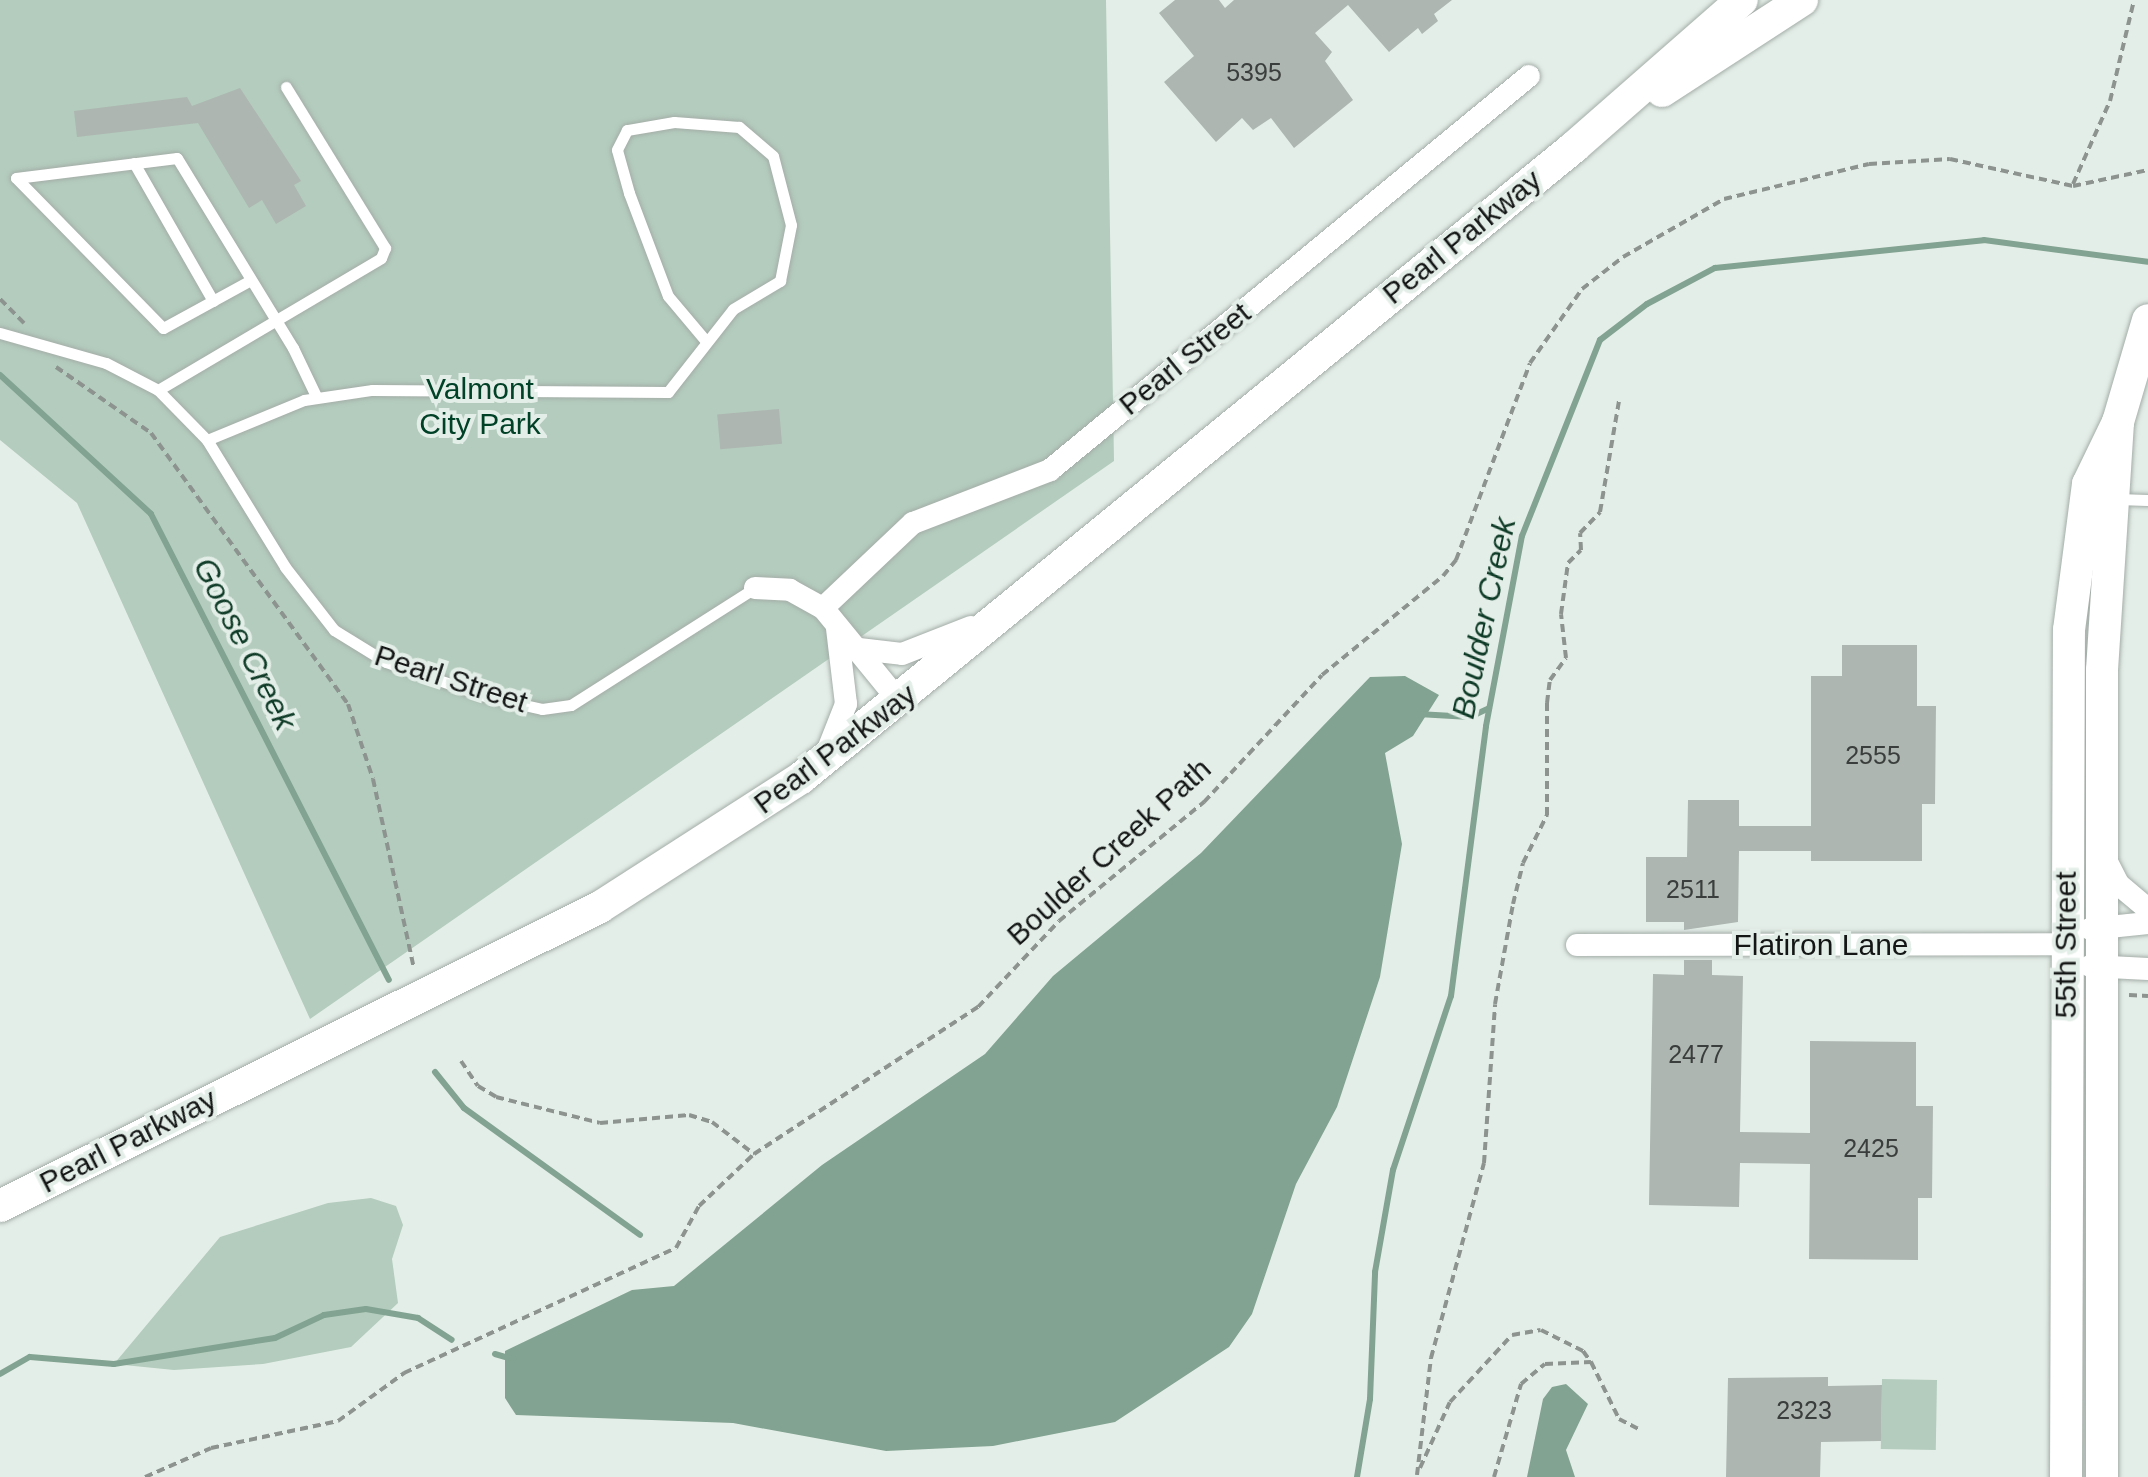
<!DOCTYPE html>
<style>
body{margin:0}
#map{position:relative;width:2148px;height:1477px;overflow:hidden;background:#e4eee8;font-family:Arial,sans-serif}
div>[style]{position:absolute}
.green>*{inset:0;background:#b3ccbd;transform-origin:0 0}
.water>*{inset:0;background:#82a391}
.stream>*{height:6px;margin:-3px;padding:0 3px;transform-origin:3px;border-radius:3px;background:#82a391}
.building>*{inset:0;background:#adb6b1;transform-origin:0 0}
.path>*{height:4px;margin-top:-2px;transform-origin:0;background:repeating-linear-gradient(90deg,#8d9490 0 8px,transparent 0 13px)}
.roads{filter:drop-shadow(0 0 2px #a4ada8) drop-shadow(0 0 2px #a4ada8)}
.lane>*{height:11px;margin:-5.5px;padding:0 5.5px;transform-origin:5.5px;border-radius:5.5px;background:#fff}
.street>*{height:22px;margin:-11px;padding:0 11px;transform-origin:11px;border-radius:11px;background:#fff}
.secondary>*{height:32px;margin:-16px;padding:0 16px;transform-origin:16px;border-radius:16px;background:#fff}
span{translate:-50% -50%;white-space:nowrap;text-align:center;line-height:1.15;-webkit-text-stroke:8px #e4eee8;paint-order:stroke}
.number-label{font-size:25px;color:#3a3e3c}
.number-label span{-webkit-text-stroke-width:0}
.street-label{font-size:30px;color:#131615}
.park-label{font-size:30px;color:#004128}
.water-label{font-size:32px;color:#0e3b27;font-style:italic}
</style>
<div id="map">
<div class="green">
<i style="clip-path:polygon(0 0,1106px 0,1114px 461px,310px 1019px,77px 503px,0 440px)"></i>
<i style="clip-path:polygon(371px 1198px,396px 1206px,403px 1225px,392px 1259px,398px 1303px,351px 1347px,263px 1364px,174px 1370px,114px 1364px,220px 1237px,328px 1203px)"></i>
<i style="left:1882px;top:1379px;width:55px;height:70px;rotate:1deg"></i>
</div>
<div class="water">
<i style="clip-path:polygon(1405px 676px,1439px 695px,1413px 736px,1385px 753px,1402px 844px,1380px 977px,1337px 1107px,1296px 1184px,1252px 1314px,1229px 1347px,1115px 1422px,993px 1446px,886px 1451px,733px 1423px,516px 1415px,505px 1398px,505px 1351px,632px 1290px,674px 1286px,822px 1165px,985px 1054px,1053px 976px,1201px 853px,1370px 677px)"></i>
<i style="clip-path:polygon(1566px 1384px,1588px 1404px,1566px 1450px,1575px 1477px,1527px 1477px,1543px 1399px,1552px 1387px)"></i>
</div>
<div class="stream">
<i style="left:0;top:375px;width:205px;rotate:42.6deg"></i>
<i style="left:151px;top:514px;width:523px;rotate:62.95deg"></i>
<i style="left:1418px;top:714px;width:52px;rotate:3.3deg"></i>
<i style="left:1470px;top:717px;width:21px;rotate:-25deg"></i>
<i style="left:435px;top:1072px;width:46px;rotate:51.1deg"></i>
<i style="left:464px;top:1108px;width:217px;rotate:35.8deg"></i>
<i style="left:495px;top:1354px;width:19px;rotate:16deg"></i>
<i style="left:0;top:1374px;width:34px;rotate:-30deg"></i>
<i style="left:30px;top:1357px;width:84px;rotate:4.8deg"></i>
<i style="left:114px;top:1364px;width:163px;rotate:-9.2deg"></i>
<i style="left:275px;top:1338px;width:54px;rotate:-25.1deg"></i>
<i style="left:324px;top:1315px;width:42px;rotate:-8.1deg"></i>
<i style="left:366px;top:1309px;width:53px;rotate:9.8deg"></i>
<i style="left:418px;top:1318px;width:40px;rotate:32.9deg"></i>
<i style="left:1357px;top:1477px;width:79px;rotate:-80.5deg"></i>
<i style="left:1370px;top:1399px;width:127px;rotate:-87.7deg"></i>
<i style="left:1375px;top:1272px;width:104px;rotate:-80deg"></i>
<i style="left:1393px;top:1170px;width:183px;rotate:-71.6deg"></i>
<i style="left:1451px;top:996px;width:272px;rotate:-82.6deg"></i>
<i style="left:1486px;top:726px;width:193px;rotate:-79.3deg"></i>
<i style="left:1522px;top:536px;width:211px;rotate:-68.3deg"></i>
<i style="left:1600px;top:340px;width:59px;rotate:-37.5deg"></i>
<i style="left:1647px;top:304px;width:77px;rotate:-27.9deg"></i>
<i style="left:1715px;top:268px;width:270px;rotate:-5.9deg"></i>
<i style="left:1984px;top:240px;width:165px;rotate:7.6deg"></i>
</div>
<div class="building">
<i style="clip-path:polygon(1175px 0,1219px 0,1225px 8px,1234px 0,1452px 0,1434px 14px,1438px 21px,1422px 34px,1418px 28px,1389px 52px,1348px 5px,1315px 33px,1332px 52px,1325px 61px,1353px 100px,1294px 148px,1271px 118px,1253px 130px,1242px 118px,1216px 142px,1164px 82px,1194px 56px,1159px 13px)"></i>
<i style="clip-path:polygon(240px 88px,301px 181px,294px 185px,306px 206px,276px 224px,262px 200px,249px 208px,198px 123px,77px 137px,74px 111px,187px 97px,192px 106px)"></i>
<i style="left:779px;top:409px;width:35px;height:62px;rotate:85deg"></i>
<i style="clip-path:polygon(1842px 645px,1917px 645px,1917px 706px,1936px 706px,1935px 804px,1922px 804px,1922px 861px,1811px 861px,1811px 851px,1739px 851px,1738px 922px,1684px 930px,1684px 922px,1646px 922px,1646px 857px,1687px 857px,1688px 800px,1739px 800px,1739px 826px,1811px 826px,1811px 676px,1842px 676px)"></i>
<i style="clip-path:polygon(1684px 960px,1712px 960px,1712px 975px,1743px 976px,1740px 1132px,1810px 1133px,1810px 1041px,1916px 1042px,1916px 1106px,1933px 1106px,1932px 1198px,1918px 1198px,1918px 1260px,1809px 1259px,1810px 1164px,1740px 1163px,1739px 1207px,1649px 1205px,1653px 974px,1684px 975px)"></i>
<i style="clip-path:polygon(1828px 1377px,1828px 1386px,1882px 1385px,1881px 1441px,1821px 1442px,1820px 1477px,1726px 1477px,1728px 1378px)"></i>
</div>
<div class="path">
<i style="left:2073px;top:184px;width:91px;rotate:-66deg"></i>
<i style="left:2110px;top:101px;width:104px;rotate:-76.6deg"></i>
<i style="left:0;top:299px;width:34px;rotate:45deg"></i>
<i style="left:56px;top:367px;width:116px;rotate:34.8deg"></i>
<i style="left:151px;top:433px;width:335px;rotate:54deg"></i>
<i style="left:348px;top:704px;width:79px;rotate:71.6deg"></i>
<i style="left:373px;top:779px;width:194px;rotate:77.8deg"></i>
<i style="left:2129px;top:995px;width:19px;rotate:3deg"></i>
<i style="left:461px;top:1061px;width:30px;rotate:56deg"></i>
<i style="left:478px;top:1086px;width:21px;rotate:31deg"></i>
<i style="left:496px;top:1097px;width:107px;rotate:14deg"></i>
<i style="left:600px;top:1123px;width:89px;rotate:-5.1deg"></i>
<i style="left:689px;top:1115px;width:24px;rotate:17deg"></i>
<i style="left:712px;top:1122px;width:53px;rotate:37.3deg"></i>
<i style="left:1420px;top:1468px;width:72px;rotate:-65.6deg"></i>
<i style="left:1450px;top:1402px;width:91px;rotate:-47.2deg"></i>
<i style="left:1512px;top:1335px;width:29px;rotate:-10deg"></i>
<i style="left:1541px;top:1330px;width:47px;rotate:26.6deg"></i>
<i style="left:1583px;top:1351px;width:14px;rotate:54deg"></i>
<i style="left:1417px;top:1475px;width:118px;rotate:-83.2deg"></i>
<i style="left:1431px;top:1358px;width:202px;rotate:-74.8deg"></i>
<i style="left:1484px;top:1163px;width:159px;rotate:-86deg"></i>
<i style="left:1495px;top:1004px;width:102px;rotate:-79.8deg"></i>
<i style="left:1513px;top:904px;width:42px;rotate:-76.3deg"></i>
<i style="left:1523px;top:863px;width:54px;rotate:-63.4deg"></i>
<i style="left:1547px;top:815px;width:112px;rotate:-90deg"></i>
<i style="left:1547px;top:703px;width:23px;rotate:-83deg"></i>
<i style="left:1550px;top:680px;width:27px;rotate:-54deg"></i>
<i style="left:1566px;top:658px;width:44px;rotate:-96.5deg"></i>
<i style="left:1561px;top:614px;width:51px;rotate:-82.2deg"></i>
<i style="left:1568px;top:563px;width:18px;rotate:-45deg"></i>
<i style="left:1581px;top:550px;width:17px;rotate:-93deg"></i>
<i style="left:1580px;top:533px;width:29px;rotate:-46deg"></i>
<i style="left:1600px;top:512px;width:113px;rotate:-80.3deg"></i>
<i style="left:145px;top:1477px;width:72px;rotate:-23.7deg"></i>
<i style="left:211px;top:1448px;width:130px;rotate:-12deg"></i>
<i style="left:338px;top:1421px;width:82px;rotate:-36deg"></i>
<i style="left:404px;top:1373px;width:299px;rotate:-24.7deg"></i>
<i style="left:676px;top:1248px;width:48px;rotate:-61.3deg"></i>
<i style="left:699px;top:1206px;width:76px;rotate:-43.4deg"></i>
<i style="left:754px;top:1154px;width:268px;rotate:-33.3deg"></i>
<i style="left:978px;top:1007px;width:118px;rotate:-46.7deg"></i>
<i style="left:1059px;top:921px;width:188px;rotate:-39.4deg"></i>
<i style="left:1204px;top:802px;width:173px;rotate:-47.1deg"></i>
<i style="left:1322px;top:675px;width:156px;rotate:-39.3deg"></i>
<i style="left:1443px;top:576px;width:21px;rotate:-51deg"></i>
<i style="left:1456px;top:560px;width:210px;rotate:-69.4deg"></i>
<i style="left:1530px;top:363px;width:90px;rotate:-54.9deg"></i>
<i style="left:1582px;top:289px;width:52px;rotate:-38deg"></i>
<i style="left:1623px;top:257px;width:116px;rotate:-29.9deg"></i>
<i style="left:1724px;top:199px;width:149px;rotate:-13.6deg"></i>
<i style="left:1869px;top:164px;width:81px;rotate:-3.5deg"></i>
<i style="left:1950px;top:159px;width:126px;rotate:12.4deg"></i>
<i style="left:2073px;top:186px;width:77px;rotate:-12deg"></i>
<i style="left:1494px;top:1477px;width:97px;rotate:-73.8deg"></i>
<i style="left:1521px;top:1384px;width:31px;rotate:-40deg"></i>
<i style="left:1545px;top:1364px;width:46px;rotate:-2.5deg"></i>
<i style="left:1591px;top:1362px;width:64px;rotate:63.8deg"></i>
<i style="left:1619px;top:1419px;width:22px;rotate:27deg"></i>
</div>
<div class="roads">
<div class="lane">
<i style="left:134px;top:163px;width:159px;rotate:60.2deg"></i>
<i style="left:249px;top:281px;width:98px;rotate:151.3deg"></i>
<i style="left:163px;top:328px;width:210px;rotate:-134.4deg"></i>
<i style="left:16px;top:178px;width:162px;rotate:-7.1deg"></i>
<i style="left:177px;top:158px;width:223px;rotate:58.6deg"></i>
<i style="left:293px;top:348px;width:55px;rotate:64.4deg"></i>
<i style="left:0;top:333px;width:110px;rotate:15.8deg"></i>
<i style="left:106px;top:363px;width:59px;rotate:27.4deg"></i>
<i style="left:158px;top:390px;width:70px;rotate:45.6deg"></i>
<i style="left:207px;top:440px;width:149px;rotate:58.4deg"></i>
<i style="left:285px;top:567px;width:80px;rotate:52.1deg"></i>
<i style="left:334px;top:630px;width:61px;rotate:31.6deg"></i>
<i style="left:386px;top:662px;width:108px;rotate:18.9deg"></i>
<i style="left:488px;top:697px;width:55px;rotate:12.5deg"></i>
<i style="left:542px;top:709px;width:29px;rotate:-8deg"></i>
<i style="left:571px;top:705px;width:218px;rotate:-32.5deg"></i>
<i style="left:158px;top:390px;width:259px;rotate:-30.6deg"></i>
<i style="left:381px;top:258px;width:11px;rotate:-68deg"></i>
<i style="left:385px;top:248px;width:189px;rotate:-121.6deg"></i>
<i style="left:207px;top:440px;width:105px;rotate:-22.4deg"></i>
<i style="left:304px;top:400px;width:69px;rotate:-8.4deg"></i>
<i style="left:372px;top:390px;width:296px;rotate:0.4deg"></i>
<i style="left:668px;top:392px;width:105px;rotate:-51.9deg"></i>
<i style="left:733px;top:309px;width:55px;rotate:-30.8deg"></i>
<i style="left:780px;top:281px;width:57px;rotate:-78.9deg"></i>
<i style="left:791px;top:225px;width:71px;rotate:-104.6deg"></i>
<i style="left:773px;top:156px;width:45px;rotate:-139.5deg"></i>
<i style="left:739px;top:127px;width:65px;rotate:-175.6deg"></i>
<i style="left:674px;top:122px;width:48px;rotate:170.3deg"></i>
<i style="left:627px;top:130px;width:22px;rotate:117deg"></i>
<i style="left:617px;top:150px;width:45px;rotate:74.4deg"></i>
<i style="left:629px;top:193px;width:110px;rotate:69.3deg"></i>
<i style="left:668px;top:296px;width:57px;rotate:49.9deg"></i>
<i style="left:2117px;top:499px;width:31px;rotate:2deg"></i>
</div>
<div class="street">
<i style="left:755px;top:588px;width:35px;rotate:3deg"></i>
<i style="left:790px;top:590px;width:38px;rotate:29deg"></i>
<i style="left:823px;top:608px;width:122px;rotate:50.7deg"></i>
<i style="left:823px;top:608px;width:124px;rotate:-43.4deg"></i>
<i style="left:913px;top:523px;width:147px;rotate:-21.1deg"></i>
<i style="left:1050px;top:470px;width:620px;rotate:-39.44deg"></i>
<i style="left:859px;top:649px;width:43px;rotate:6.6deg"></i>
<i style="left:902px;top:654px;width:74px;rotate:-21.4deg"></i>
<i style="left:827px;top:752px;width:52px;rotate:-68.4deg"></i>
<i style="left:846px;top:704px;width:76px;rotate:-96.8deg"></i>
<i style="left:2106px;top:860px;width:27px;rotate:63deg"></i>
<i style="left:2118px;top:884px;width:39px;rotate:40deg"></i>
<i style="left:2090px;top:929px;width:58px;rotate:-5.9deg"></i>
<i style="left:1577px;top:945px;width:489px;rotate:-0.1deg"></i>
<i style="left:2090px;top:966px;width:58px;rotate:3deg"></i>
</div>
<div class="secondary">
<i style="left:1662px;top:91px;width:167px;rotate:-33deg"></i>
<i style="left:0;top:1206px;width:670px;rotate:-26.49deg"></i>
<i style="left:600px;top:907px;width:239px;rotate:-32.7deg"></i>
<i style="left:801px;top:778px;width:998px;rotate:-39.22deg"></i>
<i style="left:1574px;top:147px;width:223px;rotate:-41.2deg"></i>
<i style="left:2066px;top:1477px;width:847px;rotate:-89.8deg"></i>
<i style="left:2069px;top:630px;width:147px;rotate:-82.6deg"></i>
<i style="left:2088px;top:484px;width:69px;rotate:-64.2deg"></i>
<i style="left:2118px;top:422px;width:106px;rotate:-73.6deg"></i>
<i style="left:2102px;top:1477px;width:807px;rotate:-90deg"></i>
<i style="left:2102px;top:670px;width:249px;rotate:-86.3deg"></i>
</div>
</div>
<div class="number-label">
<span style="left:1254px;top:72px">5395</span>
<span style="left:1873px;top:755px">2555</span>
<span style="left:1693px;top:889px">2511</span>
<span style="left:1696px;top:1054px">2477</span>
<span style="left:1871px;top:1148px">2425</span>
<span style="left:1804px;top:1410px">2323</span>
</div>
<div class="street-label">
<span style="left:1462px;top:237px;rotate:-39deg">Pearl Parkway</span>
<span style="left:1185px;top:359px;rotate:-39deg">Pearl Street</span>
<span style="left:451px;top:679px;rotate:18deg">Pearl Street</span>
<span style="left:835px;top:749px;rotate:-37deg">Pearl Parkway</span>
<span style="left:1109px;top:852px;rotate:-42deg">Boulder Creek Path</span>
<span style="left:1821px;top:945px">Flatiron Lane</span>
<span style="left:2066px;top:945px;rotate:-90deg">55th Street</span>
<span style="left:128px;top:1141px;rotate:-27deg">Pearl Parkway</span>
</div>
<div class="park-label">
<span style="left:480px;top:406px">Valmont<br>City Park</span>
</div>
<div class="water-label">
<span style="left:1484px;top:618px;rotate:-78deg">Boulder Creek</span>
<span style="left:245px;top:644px;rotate:63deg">Goose Creek</span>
</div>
</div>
